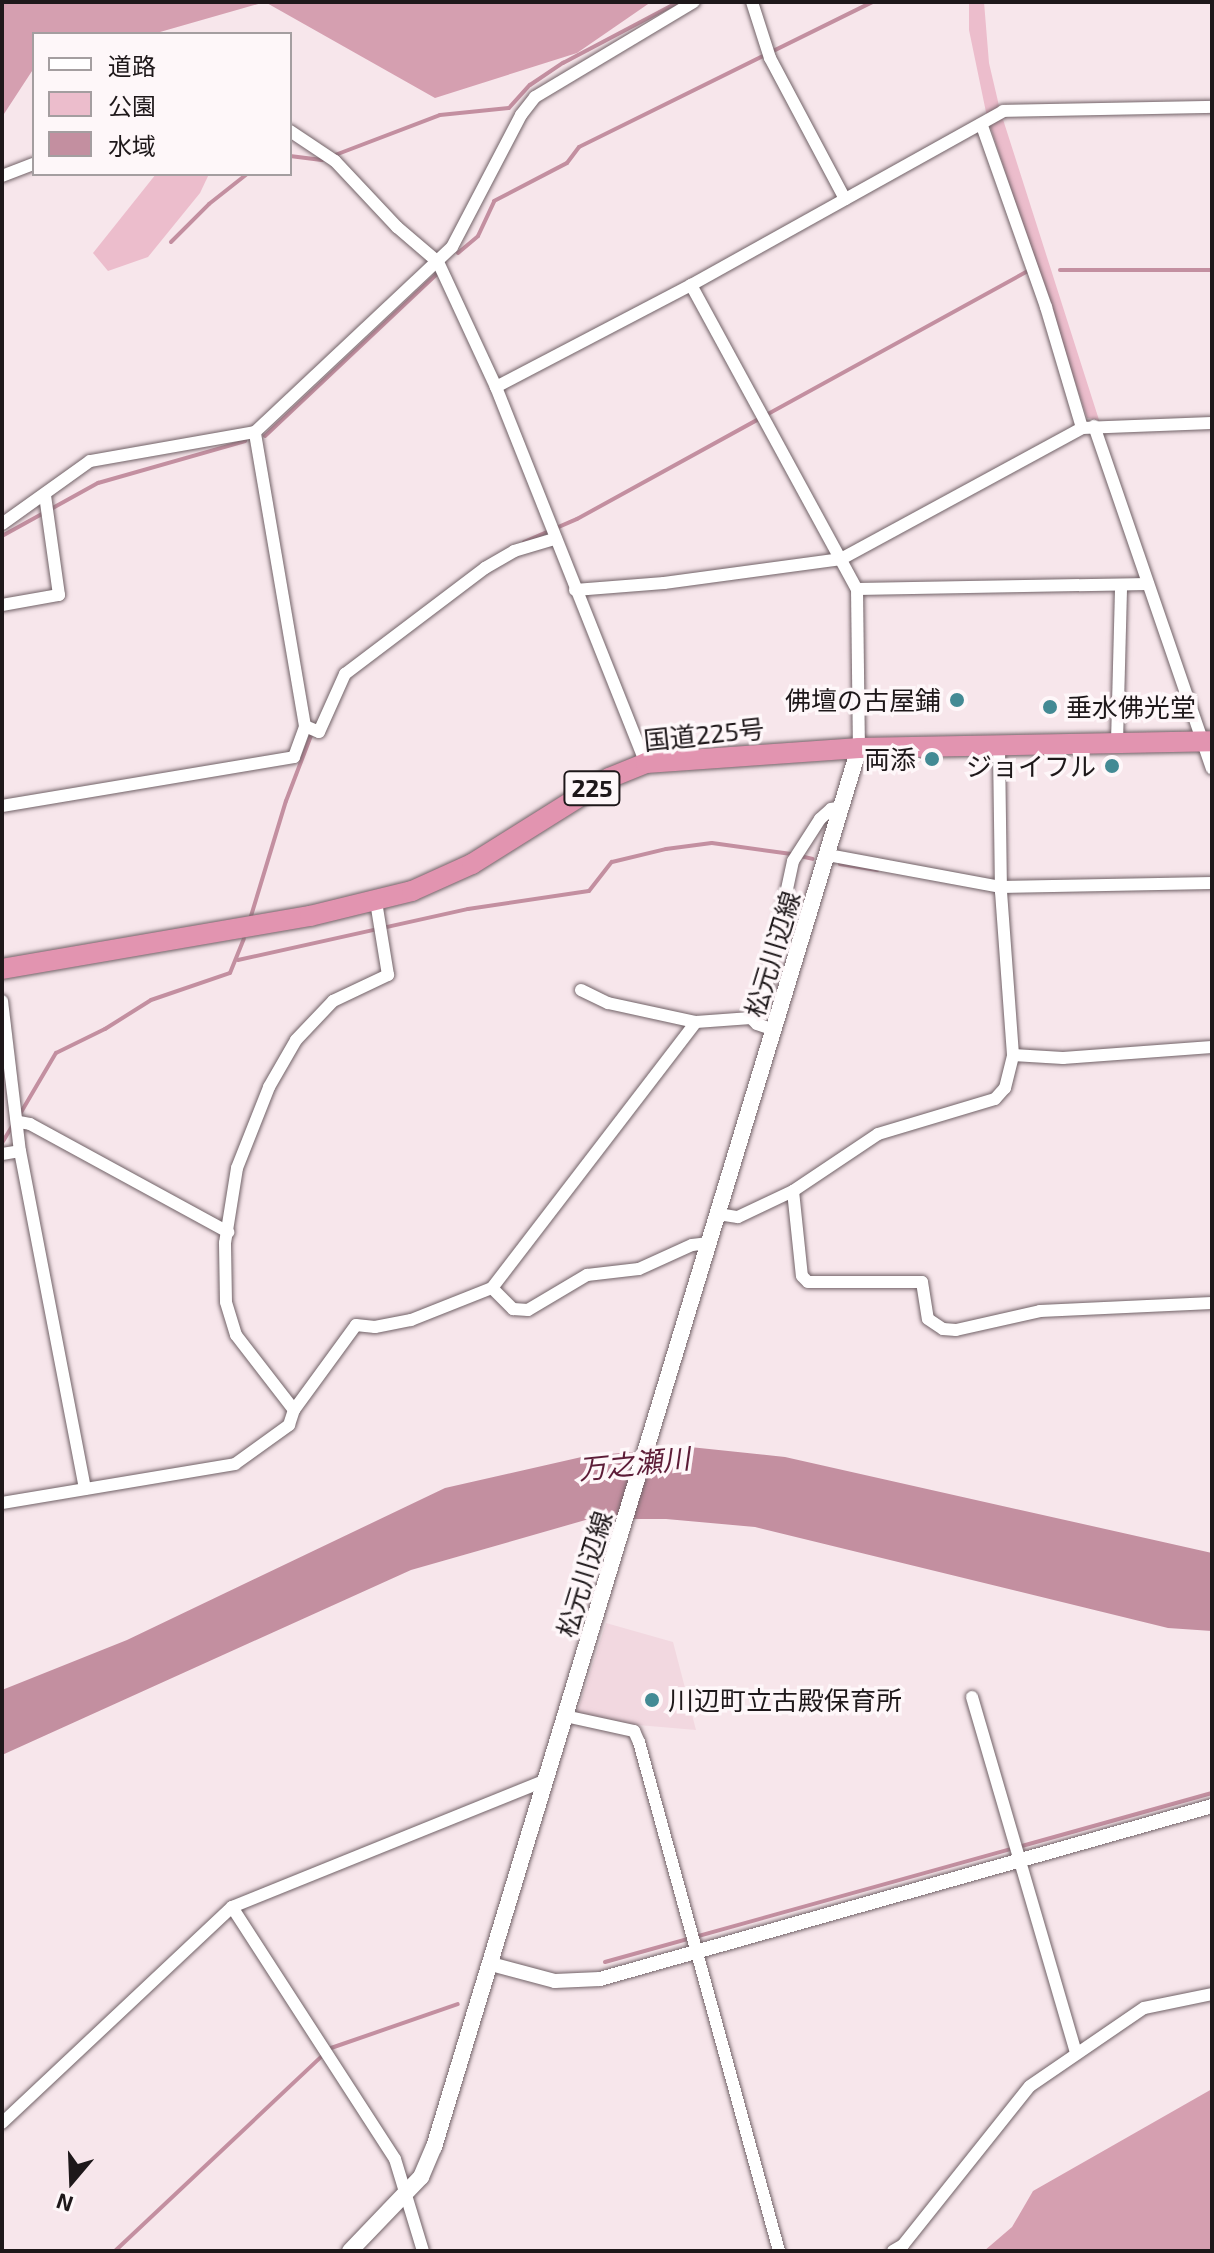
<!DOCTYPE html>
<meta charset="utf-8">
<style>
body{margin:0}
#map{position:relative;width:1214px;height:2253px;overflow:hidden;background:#f7e6eb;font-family:"Exo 2","Noto Sans JP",sans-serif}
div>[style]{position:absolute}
.built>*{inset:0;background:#f2d8e0}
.green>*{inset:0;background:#ecbdcc}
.forest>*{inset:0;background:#d59fb0}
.water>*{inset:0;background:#c38fa0}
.stream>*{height:4px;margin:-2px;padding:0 2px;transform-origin:2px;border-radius:2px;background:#c38fa0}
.roads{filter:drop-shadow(0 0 2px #716267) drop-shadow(0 0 2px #716267)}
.minor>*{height:12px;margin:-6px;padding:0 6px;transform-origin:6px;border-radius:6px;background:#fff}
.tertiary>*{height:14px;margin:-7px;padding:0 7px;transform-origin:7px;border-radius:7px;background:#fff}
.secondary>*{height:16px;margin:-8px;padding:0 8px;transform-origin:8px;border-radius:8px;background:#fff}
.trunk>*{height:20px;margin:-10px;padding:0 10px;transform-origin:10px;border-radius:10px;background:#e294b0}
.dots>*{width:22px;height:22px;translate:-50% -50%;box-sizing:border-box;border:4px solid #fef7f9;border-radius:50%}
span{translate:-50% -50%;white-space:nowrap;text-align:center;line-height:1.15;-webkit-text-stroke:7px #fef7f9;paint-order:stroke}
.shield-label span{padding:2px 6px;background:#fef7f9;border:2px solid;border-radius:6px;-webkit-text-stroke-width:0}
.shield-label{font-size:24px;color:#1e181a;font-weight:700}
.poi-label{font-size:26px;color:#1e181a}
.right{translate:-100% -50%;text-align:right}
.left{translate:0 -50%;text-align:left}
.street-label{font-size:26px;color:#1e181a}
.water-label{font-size:28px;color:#5c1c37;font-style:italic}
.frame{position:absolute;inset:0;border:4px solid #1e181a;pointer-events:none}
.legend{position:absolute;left:32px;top:32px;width:260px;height:144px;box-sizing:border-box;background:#fef7f9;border:2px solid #a49ea0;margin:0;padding:10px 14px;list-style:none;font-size:24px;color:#1e181a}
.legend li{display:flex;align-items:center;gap:16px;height:40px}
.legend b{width:40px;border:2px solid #a49ea0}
.north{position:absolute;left:32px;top:2141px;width:80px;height:80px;-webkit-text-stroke:6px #fef7f9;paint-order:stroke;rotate:199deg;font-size:22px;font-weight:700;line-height:32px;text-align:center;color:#1e181a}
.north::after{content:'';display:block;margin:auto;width:28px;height:36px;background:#1e181a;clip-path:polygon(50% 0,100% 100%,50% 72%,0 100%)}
</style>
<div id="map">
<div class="built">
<i style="clip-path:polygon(606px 1623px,673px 1642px,696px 1730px,638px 1725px,577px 1713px)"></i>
</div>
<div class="green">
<i style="clip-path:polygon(969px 2px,984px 2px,989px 63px,1000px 110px,1099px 420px,1087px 418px,987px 117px,969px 30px)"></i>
<i style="clip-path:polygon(156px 174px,209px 174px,200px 193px,148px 257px,108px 271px,93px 253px)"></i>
</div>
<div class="forest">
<i style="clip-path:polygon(2px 2px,651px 2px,577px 53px,435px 98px,265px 2px,153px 34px,34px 34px,34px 68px,2px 117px)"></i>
<i style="clip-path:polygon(1212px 2089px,1212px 2251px,984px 2251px,1012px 2227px,1033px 2191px)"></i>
</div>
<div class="water">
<i style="clip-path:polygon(690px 1447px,785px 1457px,1212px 1553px,1212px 1631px,1168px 1628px,755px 1527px,666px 1519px,589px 1519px,411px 1570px,2px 1755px,2px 1690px,127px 1640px,445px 1488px,586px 1456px)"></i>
</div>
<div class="stream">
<i style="left:290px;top:156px;width:32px;rotate:7deg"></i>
<i style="left:322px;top:160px;width:126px;rotate:-20.9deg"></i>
<i style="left:440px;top:115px;width:69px;rotate:-5.8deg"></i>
<i style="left:509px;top:108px;width:31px;rotate:-48deg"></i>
<i style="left:530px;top:85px;width:40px;rotate:-34deg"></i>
<i style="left:563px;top:63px;width:130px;rotate:-27.9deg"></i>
<i style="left:171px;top:242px;width:54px;rotate:-45deg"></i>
<i style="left:209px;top:204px;width:48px;rotate:-38.3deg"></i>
<i style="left:458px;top:253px;width:26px;rotate:-40deg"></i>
<i style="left:478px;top:236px;width:38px;rotate:-65deg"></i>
<i style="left:494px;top:201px;width:82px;rotate:-27.5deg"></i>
<i style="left:567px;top:163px;width:20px;rotate:-53deg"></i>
<i style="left:579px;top:147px;width:327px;rotate:-26.3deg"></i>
<i style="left:1060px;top:270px;width:152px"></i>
<i style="left:265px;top:436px;width:235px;rotate:-43.3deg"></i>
<i style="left:2px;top:536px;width:110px;rotate:-28.9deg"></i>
<i style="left:98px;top:483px;width:153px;rotate:-15.9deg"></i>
<i style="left:524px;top:542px;width:58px;rotate:-23.5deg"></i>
<i style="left:577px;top:519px;width:515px;rotate:-28.81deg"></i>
<i style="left:800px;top:856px;width:13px;rotate:13deg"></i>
<i style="left:840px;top:864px;width:38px;rotate:9deg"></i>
<i style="left:251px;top:916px;width:120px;rotate:-73.1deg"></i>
<i style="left:286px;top:801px;width:73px;rotate:-69.1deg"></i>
<i style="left:238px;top:960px;width:236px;rotate:-12.5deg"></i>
<i style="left:468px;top:909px;width:122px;rotate:-8.5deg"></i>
<i style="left:589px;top:891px;width:37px;rotate:-52deg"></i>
<i style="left:612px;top:862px;width:56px;rotate:-13.5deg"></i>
<i style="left:666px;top:849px;width:46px;rotate:-7.4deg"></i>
<i style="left:712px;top:843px;width:80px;rotate:7.9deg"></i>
<i style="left:20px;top:1114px;width:71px;rotate:-59.5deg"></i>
<i style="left:56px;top:1053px;width:55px;rotate:-26.1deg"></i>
<i style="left:105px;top:1029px;width:54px;rotate:-32.2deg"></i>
<i style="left:151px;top:1000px;width:83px;rotate:-18.9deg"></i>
<i style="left:230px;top:973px;width:37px;rotate:-68deg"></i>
<i style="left:2px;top:1143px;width:21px;rotate:-59deg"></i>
<i style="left:605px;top:1962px;width:630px;rotate:-15.56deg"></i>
<i style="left:331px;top:2048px;width:134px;rotate:-19.1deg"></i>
<i style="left:115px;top:2251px;width:286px;rotate:-43.3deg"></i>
</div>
<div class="roads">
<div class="minor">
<i style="left:752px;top:2px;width:59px;rotate:72.2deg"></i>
<i style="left:770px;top:58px;width:160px;rotate:62deg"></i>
<i style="left:982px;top:126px;width:192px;rotate:70.5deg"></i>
<i style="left:1046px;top:307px;width:126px;rotate:73.4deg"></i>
<i style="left:290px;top:131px;width:54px;rotate:33.7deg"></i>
<i style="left:335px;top:161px;width:91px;rotate:46.8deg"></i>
<i style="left:397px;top:227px;width:54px;rotate:40.5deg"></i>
<i style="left:438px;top:262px;width:138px;rotate:65.1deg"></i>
<i style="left:496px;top:387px;width:405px;rotate:68.3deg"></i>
<i style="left:2px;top:176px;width:34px;rotate:-21deg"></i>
<i style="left:691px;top:285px;width:346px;rotate:61.4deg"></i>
<i style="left:857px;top:589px;width:159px;rotate:89.3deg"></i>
<i style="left:496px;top:387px;width:220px;rotate:-27.6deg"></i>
<i style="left:691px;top:285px;width:357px;rotate:-29.1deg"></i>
<i style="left:1003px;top:111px;width:209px;rotate:-1.1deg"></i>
<i style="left:1094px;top:426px;width:362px;rotate:71deg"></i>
<i style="left:2px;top:524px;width:108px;rotate:-35.6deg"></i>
<i style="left:90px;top:461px;width:168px;rotate:-10deg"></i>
<i style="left:255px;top:432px;width:270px;rotate:-43.2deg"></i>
<i style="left:452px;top:247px;width:149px;rotate:-62.4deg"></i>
<i style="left:521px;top:115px;width:23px;rotate:-52deg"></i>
<i style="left:535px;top:97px;width:185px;rotate:-30.9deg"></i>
<i style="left:857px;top:589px;width:291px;rotate:-1deg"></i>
<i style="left:575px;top:590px;width:89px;rotate:-4.5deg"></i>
<i style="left:664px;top:583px;width:179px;rotate:-7.7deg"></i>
<i style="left:841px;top:559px;width:274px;rotate:-28.5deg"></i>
<i style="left:1082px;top:428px;width:130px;rotate:-2.2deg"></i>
<i style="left:2px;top:605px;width:58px;rotate:-10deg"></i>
<i style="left:59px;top:595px;width:101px;rotate:-98deg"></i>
<i style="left:305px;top:726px;width:15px;rotate:23deg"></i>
<i style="left:319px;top:732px;width:64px;rotate:-65.9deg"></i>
<i style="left:345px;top:674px;width:176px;rotate:-37.1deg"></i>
<i style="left:485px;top:568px;width:34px;rotate:-30deg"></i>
<i style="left:514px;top:551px;width:42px;rotate:-16.7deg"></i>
<i style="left:1117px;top:742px;width:155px;rotate:-88.5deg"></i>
<i style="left:2px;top:806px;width:296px;rotate:-9.5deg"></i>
<i style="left:294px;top:757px;width:33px;rotate:-70deg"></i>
<i style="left:305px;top:726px;width:298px;rotate:-99.7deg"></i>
<i style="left:828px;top:855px;width:175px;rotate:10.5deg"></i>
<i style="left:1000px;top:887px;width:212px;rotate:-1.1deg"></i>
<i style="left:581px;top:990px;width:30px;rotate:26deg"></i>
<i style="left:608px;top:1003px;width:90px;rotate:12.2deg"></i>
<i style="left:2px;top:1001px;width:151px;rotate:83.2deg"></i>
<i style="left:20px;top:1151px;width:344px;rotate:79.1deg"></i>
<i style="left:751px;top:1018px;width:21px;rotate:-55deg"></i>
<i style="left:763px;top:1001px;width:143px;rotate:-77.9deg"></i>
<i style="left:793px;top:861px;width:50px;rotate:-57.3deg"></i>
<i style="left:820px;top:819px;width:15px;rotate:-42deg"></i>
<i style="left:831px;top:809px;width:11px;rotate:-10deg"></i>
<i style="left:1013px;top:1055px;width:50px;rotate:3.4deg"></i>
<i style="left:1063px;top:1058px;width:149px;rotate:-4.2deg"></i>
<i style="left:19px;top:1122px;width:11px;rotate:10deg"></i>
<i style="left:30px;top:1124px;width:226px;rotate:28.6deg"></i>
<i style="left:2px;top:1154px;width:18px;rotate:-9deg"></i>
<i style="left:793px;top:1191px;width:85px;rotate:84deg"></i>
<i style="left:802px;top:1276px;width:8px;rotate:45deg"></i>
<i style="left:808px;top:1282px;width:114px"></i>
<i style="left:922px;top:1282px;width:37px;rotate:81deg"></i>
<i style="left:928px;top:1319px;width:18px;rotate:34deg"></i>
<i style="left:943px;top:1329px;width:13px;rotate:4deg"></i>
<i style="left:956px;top:1330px;width:86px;rotate:-12.7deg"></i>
<i style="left:1040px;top:1311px;width:172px;rotate:-2.7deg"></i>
<i style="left:718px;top:1214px;width:20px;rotate:9deg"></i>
<i style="left:738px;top:1217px;width:61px;rotate:-25.3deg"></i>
<i style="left:793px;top:1191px;width:102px;rotate:-33.8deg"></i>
<i style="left:878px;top:1134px;width:122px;rotate:-16.7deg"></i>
<i style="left:995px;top:1099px;width:15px;rotate:-48deg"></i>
<i style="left:1005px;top:1088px;width:34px;rotate:-76deg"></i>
<i style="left:1013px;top:1055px;width:163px;rotate:-94.2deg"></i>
<i style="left:1001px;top:892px;width:147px;rotate:-90.8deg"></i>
<i style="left:492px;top:1288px;width:30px;rotate:45deg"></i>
<i style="left:513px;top:1309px;width:15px;rotate:4deg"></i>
<i style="left:528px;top:1310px;width:69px;rotate:-30.7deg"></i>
<i style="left:587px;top:1275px;width:52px;rotate:-6.6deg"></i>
<i style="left:639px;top:1269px;width:58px;rotate:-24.4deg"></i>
<i style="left:692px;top:1245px;width:17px;rotate:-7deg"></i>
<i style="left:294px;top:1410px;width:95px;rotate:-127.7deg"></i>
<i style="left:236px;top:1335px;width:34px;rotate:-107deg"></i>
<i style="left:226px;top:1302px;width:59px;rotate:-91deg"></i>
<i style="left:225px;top:1243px;width:76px;rotate:-80.9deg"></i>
<i style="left:237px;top:1168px;width:87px;rotate:-68.4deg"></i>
<i style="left:269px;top:1087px;width:54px;rotate:-60.1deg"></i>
<i style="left:296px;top:1040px;width:54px;rotate:-46.5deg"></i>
<i style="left:333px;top:1001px;width:61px;rotate:-25.3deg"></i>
<i style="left:388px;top:975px;width:74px;rotate:-99.3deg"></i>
<i style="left:2px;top:1503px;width:236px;rotate:-9.5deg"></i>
<i style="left:235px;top:1464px;width:67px;rotate:-35.8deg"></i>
<i style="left:289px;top:1425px;width:16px;rotate:-72deg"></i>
<i style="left:294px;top:1410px;width:105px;rotate:-53.9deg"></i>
<i style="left:356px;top:1325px;width:19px;rotate:6deg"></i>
<i style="left:375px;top:1327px;width:37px;rotate:-11deg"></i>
<i style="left:411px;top:1320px;width:87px;rotate:-21.6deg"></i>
<i style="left:492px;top:1288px;width:335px;rotate:-52.5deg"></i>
<i style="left:696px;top:1022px;width:55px;rotate:-4.2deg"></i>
<i style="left:751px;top:1018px;width:8px;rotate:45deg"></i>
<i style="left:757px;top:1024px;width:18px;rotate:19deg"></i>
<i style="left:972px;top:1697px;width:371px;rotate:73.7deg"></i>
<i style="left:565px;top:1716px;width:71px;rotate:12.3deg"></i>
<i style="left:634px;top:1731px;width:12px;rotate:66deg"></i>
<i style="left:639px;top:1742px;width:528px;rotate:74.62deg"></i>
<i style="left:232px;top:1907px;width:300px;rotate:57.1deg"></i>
<i style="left:395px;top:2159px;width:96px;rotate:73.1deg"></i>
<i style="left:2px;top:2123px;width:316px;rotate:-43.2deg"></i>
<i style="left:232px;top:1907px;width:336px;rotate:-22deg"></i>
<i style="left:893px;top:2251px;width:12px;rotate:-31deg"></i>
<i style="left:903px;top:2245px;width:203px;rotate:-51.4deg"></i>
<i style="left:1030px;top:2086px;width:138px;rotate:-34.4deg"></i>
<i style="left:1144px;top:2008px;width:69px;rotate:-11.6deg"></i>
</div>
<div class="tertiary">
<i style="left:491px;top:1964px;width:66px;rotate:14.9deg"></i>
<i style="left:555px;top:1981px;width:45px;rotate:-2.5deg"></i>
<i style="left:600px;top:1979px;width:636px;rotate:-15.78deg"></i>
</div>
<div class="secondary">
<i style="left:350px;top:2251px;width:103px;rotate:-46.2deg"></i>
<i style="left:421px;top:2177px;width:33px;rotate:-67deg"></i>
<i style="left:434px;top:2147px;width:1462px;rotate:-73.1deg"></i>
</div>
<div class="trunk">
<i style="left:2px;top:969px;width:313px;rotate:-9.8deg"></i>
<i style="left:310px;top:916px;width:105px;rotate:-13.8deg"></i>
<i style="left:412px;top:891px;width:66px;rotate:-24.2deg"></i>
<i style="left:472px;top:864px;width:162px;rotate:-32.1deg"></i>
<i style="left:609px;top:778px;width:40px;rotate:-22deg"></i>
<i style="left:646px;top:763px;width:214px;rotate:-4deg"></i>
<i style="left:859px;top:748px;width:353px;rotate:-1.1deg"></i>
</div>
</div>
<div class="dots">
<i style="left:957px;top:700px;background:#438a94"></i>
<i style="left:1050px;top:707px;background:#438a94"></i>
<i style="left:932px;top:759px;background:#438a94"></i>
<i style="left:1112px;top:766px;background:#438a94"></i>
<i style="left:652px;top:1700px;background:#438a94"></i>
</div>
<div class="shield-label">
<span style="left:592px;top:788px">225</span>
</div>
<div class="poi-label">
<span class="right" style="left:941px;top:700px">佛壇の古屋鋪</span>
<span class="left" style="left:1066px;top:707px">垂水佛光堂</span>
<span class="right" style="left:916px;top:759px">両添</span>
<span class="right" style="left:1096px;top:766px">ジョイフル</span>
<span class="left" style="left:668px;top:1700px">川辺町立古殿保育所</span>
</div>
<div class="street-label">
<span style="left:704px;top:734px;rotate:-6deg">国道225号</span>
<span style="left:772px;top:954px;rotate:-73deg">松元川辺線</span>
<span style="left:584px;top:1574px;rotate:-73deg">松元川辺線</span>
</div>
<div class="water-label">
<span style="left:634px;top:1463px;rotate:-6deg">万之瀬川</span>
</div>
<div class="frame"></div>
<ul class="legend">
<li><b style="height:10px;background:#fff"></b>道路</li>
<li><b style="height:22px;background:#ecbdcc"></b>公園</li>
<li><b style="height:22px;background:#c38fa0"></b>水域</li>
</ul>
<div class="north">N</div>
</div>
